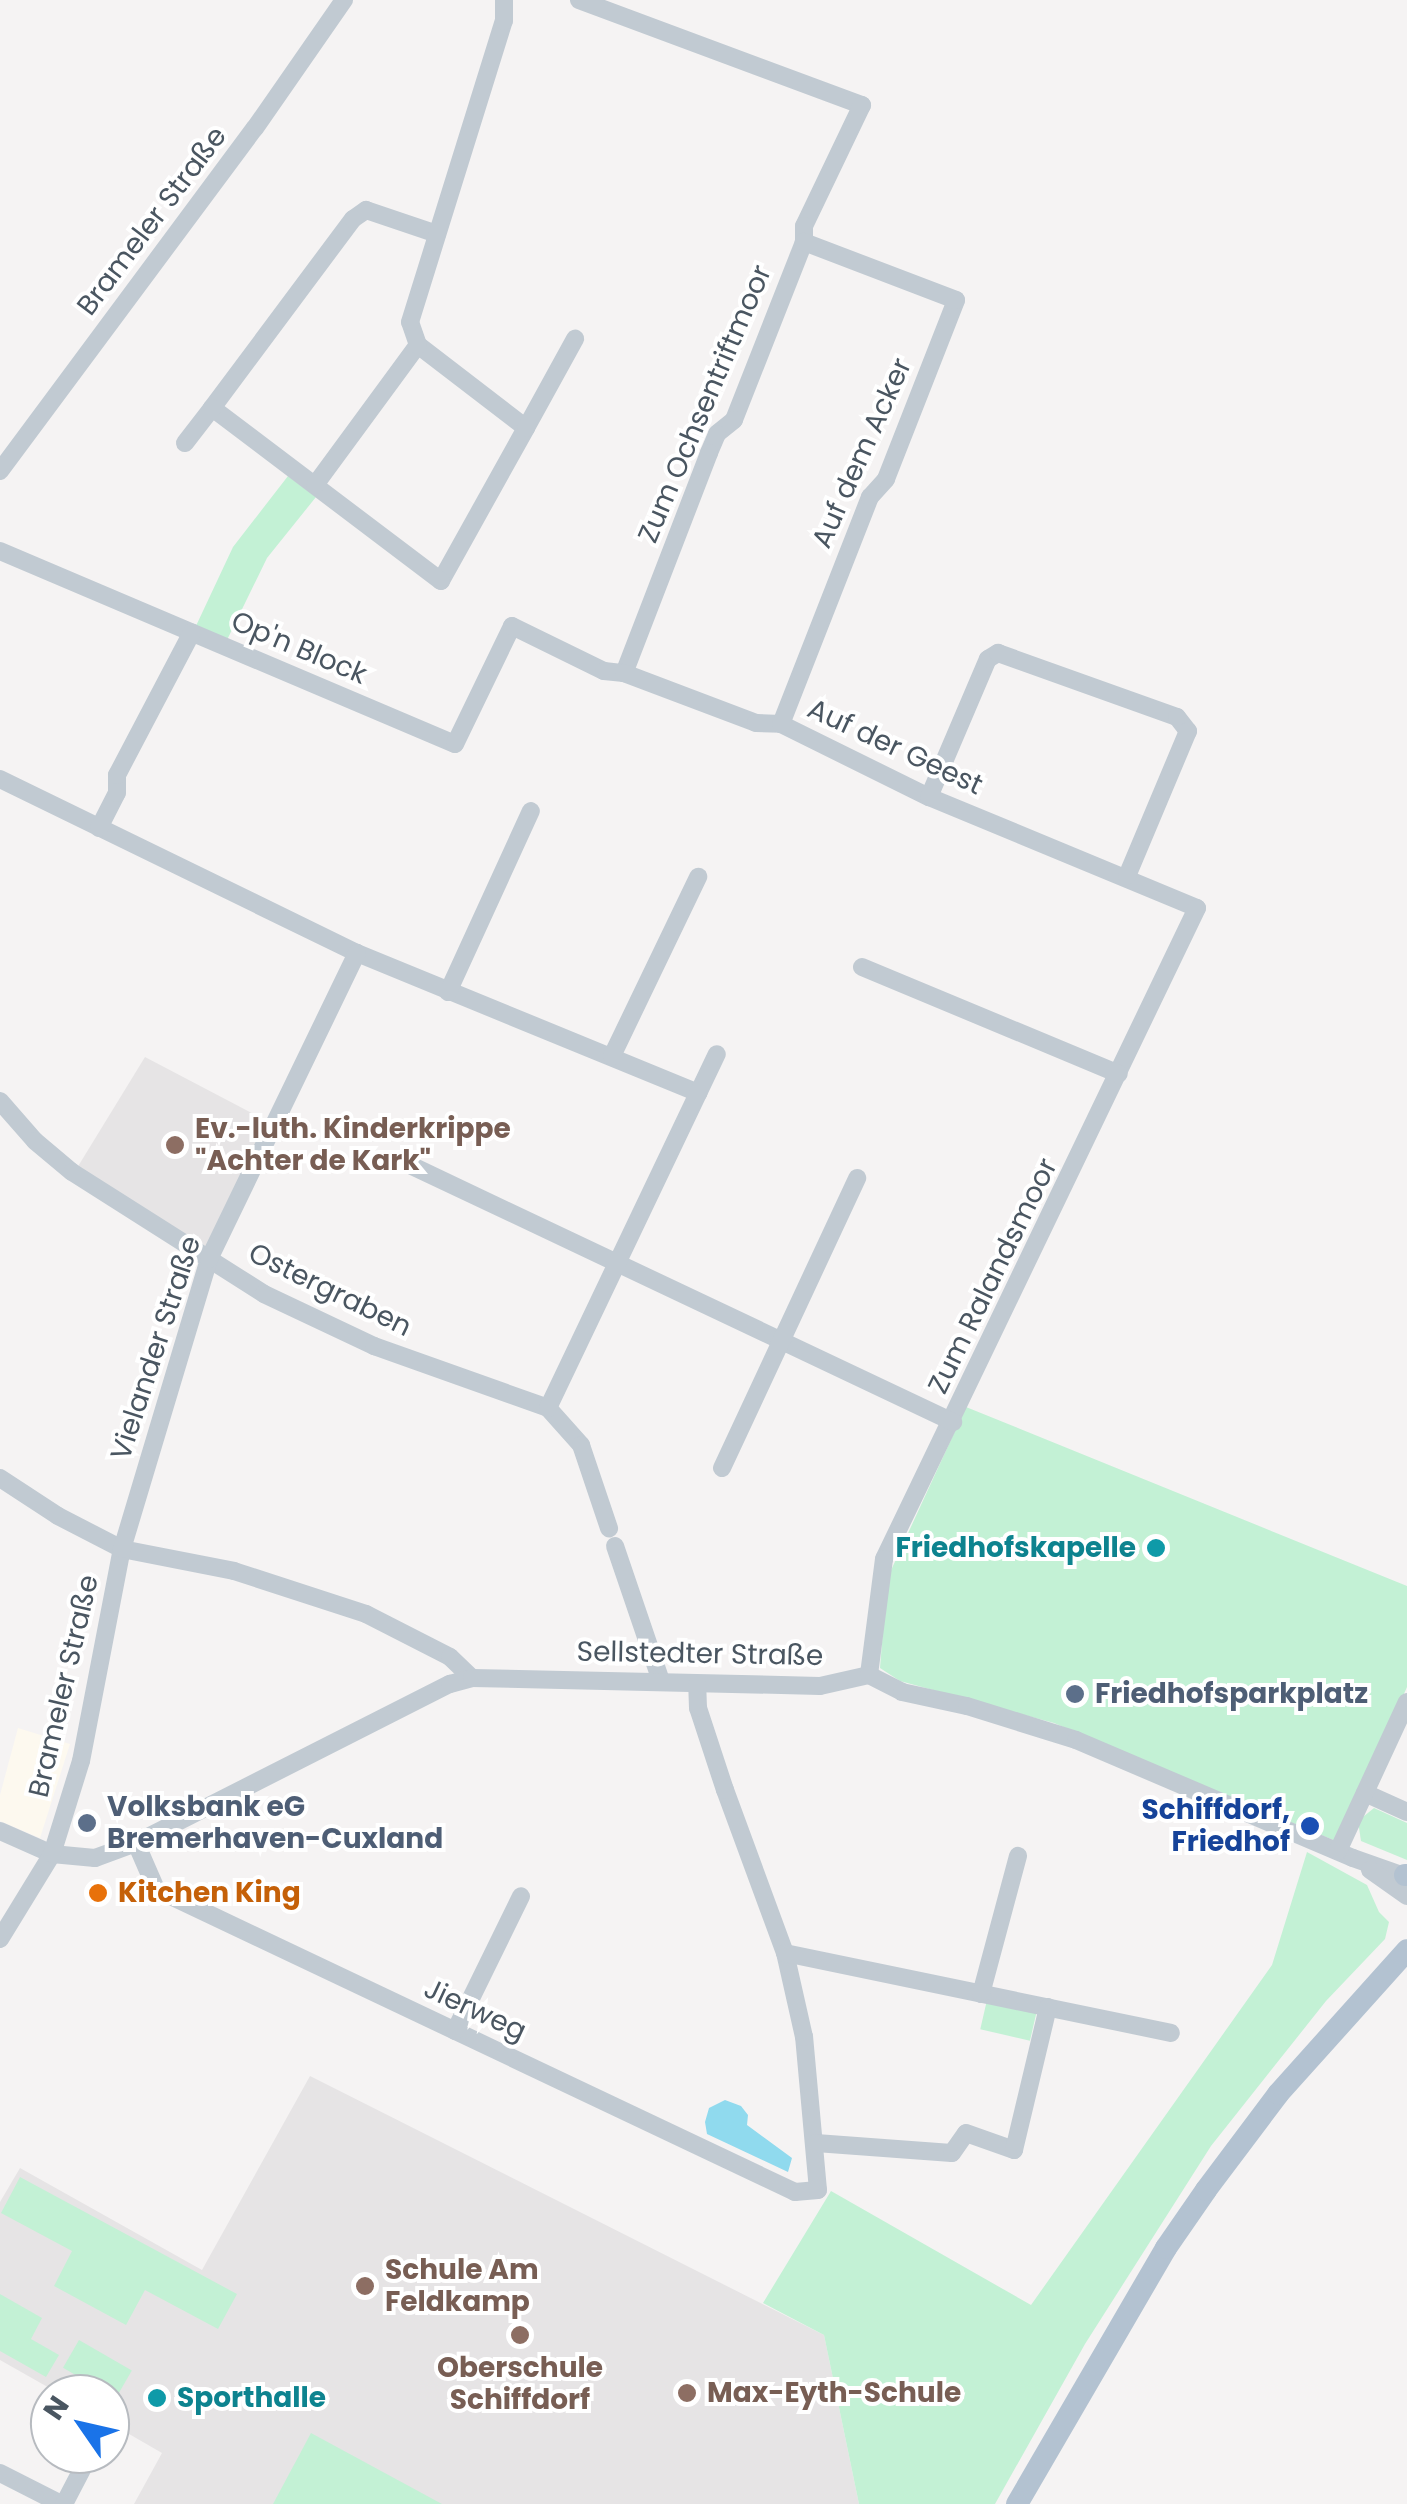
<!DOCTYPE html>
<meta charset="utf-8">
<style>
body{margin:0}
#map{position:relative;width:1407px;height:2504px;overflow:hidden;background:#f5f3f3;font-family:Poppins,sans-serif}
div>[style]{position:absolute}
.commercial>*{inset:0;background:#fdf9ef}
.education>*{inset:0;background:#e6e4e5}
.green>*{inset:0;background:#c3f1d5;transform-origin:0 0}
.water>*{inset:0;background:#90daee}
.minor>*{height:18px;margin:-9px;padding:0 9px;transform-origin:9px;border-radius:9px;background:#c1cad2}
.major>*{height:22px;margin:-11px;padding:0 11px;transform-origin:11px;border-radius:11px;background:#b3c2d1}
.dots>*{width:28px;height:28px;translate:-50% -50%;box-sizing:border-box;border:5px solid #fff;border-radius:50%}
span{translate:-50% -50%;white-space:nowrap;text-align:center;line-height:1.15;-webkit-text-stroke:8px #fff;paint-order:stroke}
.street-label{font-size:28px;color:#4a5661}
.education-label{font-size:28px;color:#785e54;font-weight:700}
.left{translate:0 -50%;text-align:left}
.culture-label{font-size:28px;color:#0d838f;font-weight:700}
.right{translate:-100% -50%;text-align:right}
.service-label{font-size:28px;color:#4e5e75;font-weight:700}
.transit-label{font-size:28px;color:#164399;font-weight:700}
.food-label{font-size:28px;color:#c56008;font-weight:700}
.north{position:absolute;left:30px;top:2374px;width:100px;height:100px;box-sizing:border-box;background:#fff;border:2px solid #b7bbc0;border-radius:50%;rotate:304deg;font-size:28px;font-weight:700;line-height:40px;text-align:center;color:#4a5661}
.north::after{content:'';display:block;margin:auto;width:35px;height:45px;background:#1a73e8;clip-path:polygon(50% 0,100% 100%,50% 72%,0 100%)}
</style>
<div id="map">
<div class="commercial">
<i style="clip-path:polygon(18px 1728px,70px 1744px,40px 1838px,0 1821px,0 1795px)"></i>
</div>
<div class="education">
<i style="clip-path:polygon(145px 1057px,271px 1123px,208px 1250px,77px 1168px)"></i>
<i style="clip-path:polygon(310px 2076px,824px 2335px,859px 2504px,134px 2504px,162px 2453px,110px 2423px,110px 2394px,60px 2394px,0 2360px,0 2202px,20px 2168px,202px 2270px)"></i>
</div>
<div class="green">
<i style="clip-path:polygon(288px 476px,316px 497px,267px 558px,227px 640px,195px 628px,233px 547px)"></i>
<i style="clip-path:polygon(966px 1407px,1407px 1586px,1407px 1687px,1338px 1842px,1054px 1723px,900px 1681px,880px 1668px,887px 1579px)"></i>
<i style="clip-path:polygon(1374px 1808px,1407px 1823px,1407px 1860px,1361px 1841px,1358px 1821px)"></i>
<i style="clip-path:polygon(1307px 1852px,1367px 1885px,1379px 1912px,1389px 1922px,1385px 1939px,1326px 2001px,1211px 2146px,1085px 2344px,995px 2504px,859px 2504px,824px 2335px,763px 2303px,831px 2191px,1031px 2305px,1272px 1965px)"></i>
<i style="left:987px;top:2000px;width:51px;height:30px;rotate:13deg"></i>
<i style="clip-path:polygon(20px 2177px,237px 2294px,218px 2329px,145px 2290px,126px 2325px,54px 2286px,72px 2251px,1px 2213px)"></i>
<i style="clip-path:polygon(0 2294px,42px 2318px,31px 2339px,59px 2355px,46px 2377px,0 2351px)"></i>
<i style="left:79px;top:2340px;width:61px;height:32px;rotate:30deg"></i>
<i style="clip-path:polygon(311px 2433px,442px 2504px,273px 2504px)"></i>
</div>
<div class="water">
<i style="clip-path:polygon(725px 2100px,741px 2106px,748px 2115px,747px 2125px,792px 2158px,788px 2172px,707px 2134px,705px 2122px,709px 2108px)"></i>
</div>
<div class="minor">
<i style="left:579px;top:0;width:302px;rotate:20.4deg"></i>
<i style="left:862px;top:105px;width:134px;rotate:115.6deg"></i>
<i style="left:804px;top:226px;width:16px;rotate:90deg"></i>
<i style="left:804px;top:242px;width:191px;rotate:111.5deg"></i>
<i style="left:734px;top:420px;width:22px;rotate:141deg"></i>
<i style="left:717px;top:434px;width:21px;rotate:113deg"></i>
<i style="left:709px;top:453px;width:236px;rotate:111.1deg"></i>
<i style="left:418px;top:345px;width:136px;rotate:37.5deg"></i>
<i style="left:526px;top:428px;width:175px;rotate:119.1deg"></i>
<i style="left:441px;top:581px;width:287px;rotate:-142.9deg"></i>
<i style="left:212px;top:408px;width:236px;rotate:-53.3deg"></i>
<i style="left:353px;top:219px;width:16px;rotate:-35deg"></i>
<i style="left:366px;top:210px;width:75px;rotate:18.7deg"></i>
<i style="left:526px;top:428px;width:102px;rotate:-61.2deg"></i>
<i style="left:185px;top:443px;width:44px;rotate:-52.4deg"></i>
<i style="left:0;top:471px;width:427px;rotate:-53.4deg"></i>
<i style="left:255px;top:128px;width:156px;rotate:-55.2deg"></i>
<i style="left:315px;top:485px;width:174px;rotate:-53.7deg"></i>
<i style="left:418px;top:345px;width:24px;rotate:-109deg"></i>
<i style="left:410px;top:322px;width:315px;rotate:-72.7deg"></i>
<i style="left:504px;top:21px;width:21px;rotate:-90deg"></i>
<i style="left:0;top:551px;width:494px;rotate:23deg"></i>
<i style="left:455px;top:744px;width:131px;rotate:-64.2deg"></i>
<i style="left:512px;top:626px;width:102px;rotate:26.1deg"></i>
<i style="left:604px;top:671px;width:20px;rotate:6deg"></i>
<i style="left:624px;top:673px;width:141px;rotate:20.7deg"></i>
<i style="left:756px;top:723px;width:25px;rotate:2deg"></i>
<i style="left:781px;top:724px;width:165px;rotate:26.3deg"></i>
<i style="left:929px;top:797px;width:290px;rotate:22.5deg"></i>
<i style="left:1197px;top:908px;width:722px;rotate:115.68deg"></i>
<i style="left:884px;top:1559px;width:117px;rotate:97.4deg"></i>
<i style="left:781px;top:724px;width:244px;rotate:-68.6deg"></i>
<i style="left:870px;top:497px;width:24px;rotate:-48deg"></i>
<i style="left:886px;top:479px;width:192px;rotate:-68.6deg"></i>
<i style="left:956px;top:300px;width:163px;rotate:-159.1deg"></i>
<i style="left:0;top:779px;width:397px;rotate:26deg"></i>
<i style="left:357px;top:953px;width:369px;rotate:22.3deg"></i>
<i style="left:929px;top:797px;width:150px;rotate:-66.9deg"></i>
<i style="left:988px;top:659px;width:12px;rotate:-31deg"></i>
<i style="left:998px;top:653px;width:190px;rotate:19.7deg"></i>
<i style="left:1177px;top:717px;width:18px;rotate:52deg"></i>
<i style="left:1188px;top:731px;width:157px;rotate:112.8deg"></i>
<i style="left:99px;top:828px;width:39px;rotate:-63deg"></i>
<i style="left:117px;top:793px;width:18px;rotate:-90deg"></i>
<i style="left:117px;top:775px;width:161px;rotate:-62.3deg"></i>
<i style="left:862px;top:967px;width:278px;rotate:22.6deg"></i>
<i style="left:448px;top:992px;width:199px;rotate:-65.4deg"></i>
<i style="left:612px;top:1056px;width:199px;rotate:-64.3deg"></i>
<i style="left:0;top:1101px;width:53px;rotate:48.8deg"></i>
<i style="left:35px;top:1141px;width:48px;rotate:40deg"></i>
<i style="left:72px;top:1172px;width:227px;rotate:32.4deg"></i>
<i style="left:264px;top:1294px;width:122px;rotate:25.3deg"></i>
<i style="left:374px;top:1346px;width:185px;rotate:19.6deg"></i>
<i style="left:548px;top:1408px;width:50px;rotate:48.3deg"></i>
<i style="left:581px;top:1445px;width:88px;rotate:71.4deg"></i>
<i style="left:410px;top:1165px;width:601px;rotate:25.33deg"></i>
<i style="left:548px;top:1408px;width:392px;rotate:-64.5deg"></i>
<i style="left:722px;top:1468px;width:320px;rotate:-65deg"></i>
<i style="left:0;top:1478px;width:69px;rotate:33.2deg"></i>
<i style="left:58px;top:1516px;width:72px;rotate:27.3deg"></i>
<i style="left:122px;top:1549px;width:114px;rotate:11.1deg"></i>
<i style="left:234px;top:1571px;width:139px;rotate:18deg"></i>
<i style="left:366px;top:1614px;width:94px;rotate:27.1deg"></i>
<i style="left:450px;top:1657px;width:30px;rotate:44deg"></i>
<i style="left:615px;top:1546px;width:143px;rotate:71.2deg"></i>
<i style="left:1365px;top:1793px;width:46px;rotate:24.3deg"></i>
<i style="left:0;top:1831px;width:57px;rotate:23.9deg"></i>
<i style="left:52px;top:1854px;width:43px;rotate:5.3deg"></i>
<i style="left:95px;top:1858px;width:44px;rotate:-20.1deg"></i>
<i style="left:136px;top:1843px;width:352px;rotate:-26.9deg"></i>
<i style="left:450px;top:1684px;width:23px;rotate:-15deg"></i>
<i style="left:472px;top:1678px;width:348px;rotate:1.3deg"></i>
<i style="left:820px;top:1686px;width:50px;rotate:-12.7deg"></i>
<i style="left:869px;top:1675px;width:37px;rotate:27deg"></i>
<i style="left:902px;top:1692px;width:66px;rotate:12.2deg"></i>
<i style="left:967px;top:1706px;width:114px;rotate:17.3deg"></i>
<i style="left:1076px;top:1740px;width:301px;rotate:23.1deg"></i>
<i style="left:1353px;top:1858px;width:57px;rotate:19.4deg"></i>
<i style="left:136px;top:1843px;width:50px;rotate:66.5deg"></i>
<i style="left:156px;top:1889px;width:707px;rotate:25.37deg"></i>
<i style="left:795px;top:2192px;width:23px;rotate:-5deg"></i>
<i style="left:818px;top:2190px;width:154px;rotate:-95.2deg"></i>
<i style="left:804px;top:2037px;width:86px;rotate:-102.7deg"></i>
<i style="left:785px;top:1953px;width:174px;rotate:-110.2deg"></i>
<i style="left:725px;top:1790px;width:86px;rotate:-108.2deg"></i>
<i style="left:698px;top:1708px;width:23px;rotate:-92deg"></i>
<i style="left:1338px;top:1851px;width:164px;rotate:-65.2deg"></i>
<i style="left:1370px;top:1870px;width:45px;rotate:35.1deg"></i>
<i style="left:0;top:1939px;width:100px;rotate:-58.5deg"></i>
<i style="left:52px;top:1854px;width:97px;rotate:-72.7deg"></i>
<i style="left:81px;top:1761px;width:216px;rotate:-79.1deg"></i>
<i style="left:122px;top:1549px;width:303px;rotate:-73.3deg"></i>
<i style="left:209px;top:1259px;width:340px;rotate:-64.2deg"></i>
<i style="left:785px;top:1953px;width:394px;rotate:11.7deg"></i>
<i style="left:981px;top:1994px;width:143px;rotate:-75deg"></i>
<i style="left:455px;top:2031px;width:150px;rotate:-63.9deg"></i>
<i style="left:816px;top:2143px;width:136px;rotate:4.2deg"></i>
<i style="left:952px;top:2153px;width:24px;rotate:-55deg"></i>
<i style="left:966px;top:2133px;width:51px;rotate:19.5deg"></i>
<i style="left:1014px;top:2150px;width:147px;rotate:-76.6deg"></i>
<i style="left:0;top:2473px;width:68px;rotate:26.9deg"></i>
<i style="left:64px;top:2504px;width:56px;rotate:-62.5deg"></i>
</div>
<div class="major">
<i style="left:1405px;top:1875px;width:2px"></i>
<i style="left:1017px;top:2504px;width:296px;rotate:-59.8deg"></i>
<i style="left:1166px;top:2248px;width:70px;rotate:-55.4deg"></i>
<i style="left:1206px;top:2190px;width:120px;rotate:-53.1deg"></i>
<i style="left:1278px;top:2094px;width:193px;rotate:-48.1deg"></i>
</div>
<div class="dots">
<i style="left:175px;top:1145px;background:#8d6e63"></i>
<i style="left:1156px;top:1548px;background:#0f9aa8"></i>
<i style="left:1075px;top:1694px;background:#5c6f8a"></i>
<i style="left:87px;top:1823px;background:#5c6f8a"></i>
<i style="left:1310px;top:1826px;background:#1a4fb4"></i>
<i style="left:98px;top:1893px;background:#e8710a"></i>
<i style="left:365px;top:2286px;background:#8d6e63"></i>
<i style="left:520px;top:2335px;background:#8d6e63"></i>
<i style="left:687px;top:2393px;background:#8d6e63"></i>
<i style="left:157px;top:2398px;background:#0f9aa8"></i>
</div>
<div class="street-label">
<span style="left:152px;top:221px;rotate:-53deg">Brameler Straße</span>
<span style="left:705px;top:404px;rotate:-67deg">Zum Ochsentriftmoor</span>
<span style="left:862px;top:453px;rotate:-66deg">Auf dem Acker</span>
<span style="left:299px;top:648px;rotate:23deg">Op'n Block</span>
<span style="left:895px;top:747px;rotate:25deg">Auf der Geest</span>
<span style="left:993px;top:1276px;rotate:-64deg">Zum Ralandsmoor</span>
<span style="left:330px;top:1290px;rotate:26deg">Ostergraben</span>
<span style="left:156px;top:1348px;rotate:-72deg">Vielander Straße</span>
<span style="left:700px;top:1654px;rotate:1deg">Sellstedter Straße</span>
<span style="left:64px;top:1686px;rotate:-77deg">Brameler Straße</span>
<span style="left:475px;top:2010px;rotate:25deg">Jierweg</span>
</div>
<div class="education-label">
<span class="left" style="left:195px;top:1145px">Ev.-luth. Kinderkrippe<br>"Achter de Kark"</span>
<span class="left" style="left:385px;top:2286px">Schule Am<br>Feldkamp</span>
<span style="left:520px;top:2384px">Oberschule<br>Schiffdorf</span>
<span class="left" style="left:707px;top:2393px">Max-Eyth-Schule</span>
</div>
<div class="culture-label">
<span class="right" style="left:1136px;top:1548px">Friedhofskapelle</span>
<span class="left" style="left:177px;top:2398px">Sporthalle</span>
</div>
<div class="service-label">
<span class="left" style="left:1095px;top:1694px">Friedhofsparkplatz</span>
<span class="left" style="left:107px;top:1823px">Volksbank eG<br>Bremerhaven-Cuxland</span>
</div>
<div class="transit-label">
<span class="right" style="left:1290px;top:1826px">Schiffdorf,<br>Friedhof</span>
</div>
<div class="food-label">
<span class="left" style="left:118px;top:1893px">Kitchen King</span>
</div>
<div class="north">N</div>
</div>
